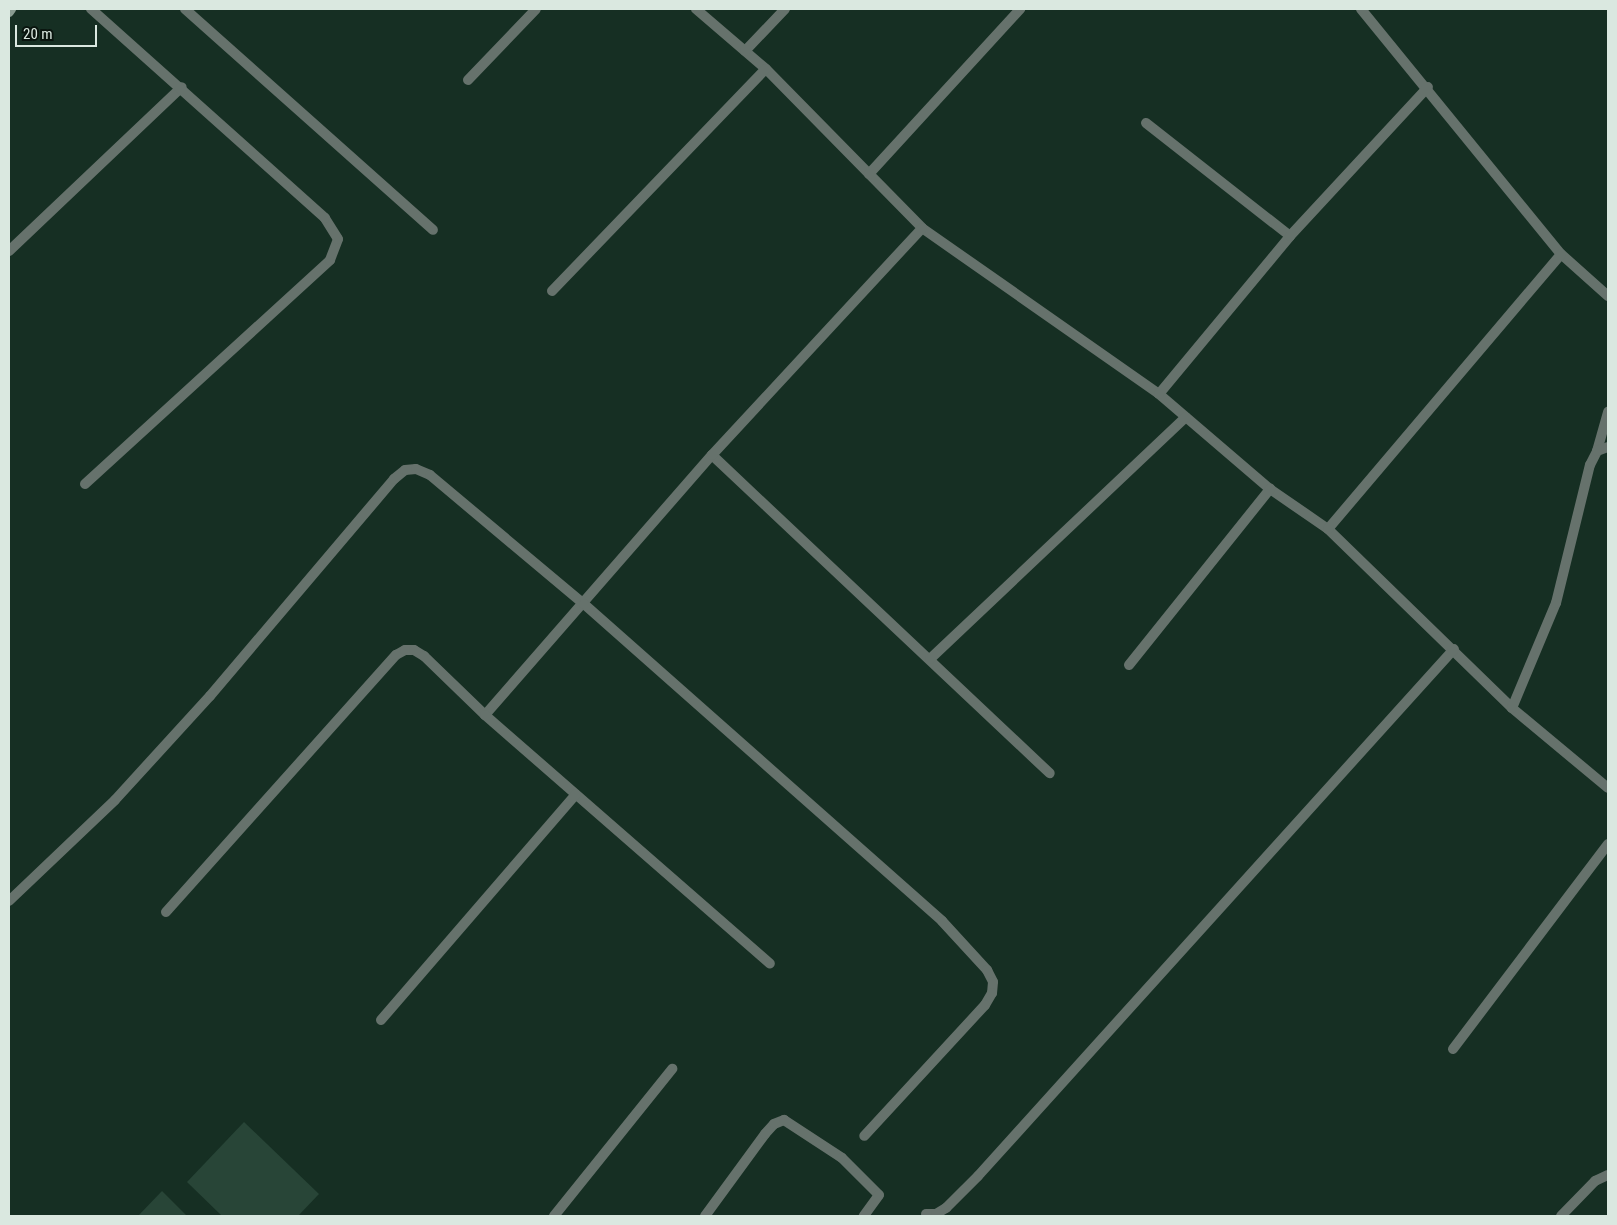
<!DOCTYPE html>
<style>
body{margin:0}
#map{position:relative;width:1617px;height:1225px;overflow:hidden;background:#162f23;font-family:"Roboto Condensed",sans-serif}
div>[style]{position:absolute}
.building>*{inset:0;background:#284537}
.minor>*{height:10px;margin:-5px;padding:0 5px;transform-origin:5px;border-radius:5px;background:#66726c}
.secondary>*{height:10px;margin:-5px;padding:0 5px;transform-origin:5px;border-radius:5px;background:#899b91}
span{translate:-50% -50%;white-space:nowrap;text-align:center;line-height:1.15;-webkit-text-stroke:4px #0a150f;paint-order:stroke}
.frame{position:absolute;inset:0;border:10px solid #dae8e0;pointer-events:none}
.scale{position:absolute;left:15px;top:25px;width:82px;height:22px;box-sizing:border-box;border:2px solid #dae8e0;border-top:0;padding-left:6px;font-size:15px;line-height:18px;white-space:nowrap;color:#dae8e0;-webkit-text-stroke:4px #0a150f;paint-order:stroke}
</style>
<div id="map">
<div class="building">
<i style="clip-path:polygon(244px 1122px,319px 1194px,298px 1216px,222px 1216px,187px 1182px)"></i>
<i style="clip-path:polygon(162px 1191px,187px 1216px,138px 1216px)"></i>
</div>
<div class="minor">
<i style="left:185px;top:9px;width:332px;rotate:41.7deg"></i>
<i style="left:696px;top:9px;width:92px;rotate:40.6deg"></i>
<i style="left:766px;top:69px;width:223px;rotate:45.5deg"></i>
<i style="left:922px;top:228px;width:289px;rotate:35deg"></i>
<i style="left:1159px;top:394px;width:146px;rotate:40.6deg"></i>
<i style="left:1270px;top:489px;width:70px;rotate:34.6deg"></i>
<i style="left:1328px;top:529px;width:257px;rotate:44.2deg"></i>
<i style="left:1512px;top:708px;width:125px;rotate:39.8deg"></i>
<i style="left:1361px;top:9px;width:316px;rotate:50.8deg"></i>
<i style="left:1561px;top:254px;width:63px;rotate:41.8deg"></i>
<i style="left:745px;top:51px;width:58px;rotate:-46.4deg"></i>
<i style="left:468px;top:80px;width:98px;rotate:-46.2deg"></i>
<i style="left:1146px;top:123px;width:183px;rotate:38.1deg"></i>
<i style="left:869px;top:174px;width:224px;rotate:-47.5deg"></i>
<i style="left:9px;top:251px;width:238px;rotate:-43.5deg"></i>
<i style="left:552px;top:291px;width:308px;rotate:-46.1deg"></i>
<i style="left:1159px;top:394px;width:205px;rotate:-50.3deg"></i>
<i style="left:1290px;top:236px;width:203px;rotate:-47.2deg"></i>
<i style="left:1597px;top:451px;width:41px;rotate:-74.2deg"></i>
<i style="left:712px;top:455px;width:464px;rotate:43.3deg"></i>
<i style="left:85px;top:484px;width:332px;rotate:-42.4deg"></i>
<i style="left:330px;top:260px;width:22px;rotate:-69deg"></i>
<i style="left:338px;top:239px;width:25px;rotate:-122deg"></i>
<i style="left:325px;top:218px;width:314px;rotate:-138.2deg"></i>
<i style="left:1328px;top:529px;width:360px;rotate:-49.7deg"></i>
<i style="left:930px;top:659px;width:352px;rotate:-43.4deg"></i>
<i style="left:1129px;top:665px;width:226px;rotate:-51.3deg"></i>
<i style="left:1512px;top:708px;width:114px;rotate:-67.3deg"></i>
<i style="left:1556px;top:603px;width:142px;rotate:-76.2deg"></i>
<i style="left:1590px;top:465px;width:16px;rotate:-63deg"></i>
<i style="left:1597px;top:451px;width:12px;rotate:-20deg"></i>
<i style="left:485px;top:715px;width:345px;rotate:-48.9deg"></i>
<i style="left:712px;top:455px;width:309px;rotate:-47.2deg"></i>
<i style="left:9px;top:901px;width:146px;rotate:-43.6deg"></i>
<i style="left:115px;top:800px;width:141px;rotate:-47.6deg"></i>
<i style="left:210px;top:696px;width:285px;rotate:-49.7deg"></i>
<i style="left:394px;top:479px;width:14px;rotate:-39deg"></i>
<i style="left:405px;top:470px;width:11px;rotate:-5deg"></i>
<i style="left:416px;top:469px;width:15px;rotate:23deg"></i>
<i style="left:430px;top:475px;width:201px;rotate:40deg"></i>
<i style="left:584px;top:604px;width:478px;rotate:41.5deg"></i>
<i style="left:942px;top:921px;width:67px;rotate:47.4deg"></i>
<i style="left:987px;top:970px;width:13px;rotate:63deg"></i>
<i style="left:993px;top:982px;width:11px;rotate:95deg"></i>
<i style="left:992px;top:993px;width:14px;rotate:120deg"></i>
<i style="left:985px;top:1005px;width:178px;rotate:132.7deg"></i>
<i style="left:166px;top:912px;width:345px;rotate:-48.2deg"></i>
<i style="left:396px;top:655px;width:10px;rotate:-29deg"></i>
<i style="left:405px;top:650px;width:9px"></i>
<i style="left:414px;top:650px;width:12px;rotate:31deg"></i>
<i style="left:424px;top:656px;width:85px;rotate:44deg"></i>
<i style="left:485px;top:715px;width:378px;rotate:41.1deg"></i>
<i style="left:381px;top:1020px;width:298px;rotate:-49.2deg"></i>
<i style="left:1453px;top:1049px;width:257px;rotate:-52.9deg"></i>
<i style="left:926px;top:1214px;width:10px"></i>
<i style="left:936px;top:1214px;width:12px;rotate:-31deg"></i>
<i style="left:946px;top:1208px;width:45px;rotate:-45deg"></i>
<i style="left:978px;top:1176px;width:710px;rotate:-47.91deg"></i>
<i style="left:554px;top:1216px;width:189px;rotate:-51.2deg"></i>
<i style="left:705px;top:1216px;width:102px;rotate:-53.8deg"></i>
<i style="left:765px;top:1134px;width:13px;rotate:-48deg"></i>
<i style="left:774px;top:1124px;width:11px;rotate:-22deg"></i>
<i style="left:784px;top:1120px;width:69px;rotate:33.2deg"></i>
<i style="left:842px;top:1158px;width:52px;rotate:45deg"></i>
<i style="left:879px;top:1195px;width:26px;rotate:126deg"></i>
<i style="left:1561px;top:1216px;width:49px;rotate:-45.8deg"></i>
<i style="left:1595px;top:1181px;width:14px;rotate:-25deg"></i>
</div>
<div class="secondary">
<i style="left:9px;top:12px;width:4px;rotate:-56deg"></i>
</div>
<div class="frame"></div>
<div class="scale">20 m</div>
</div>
